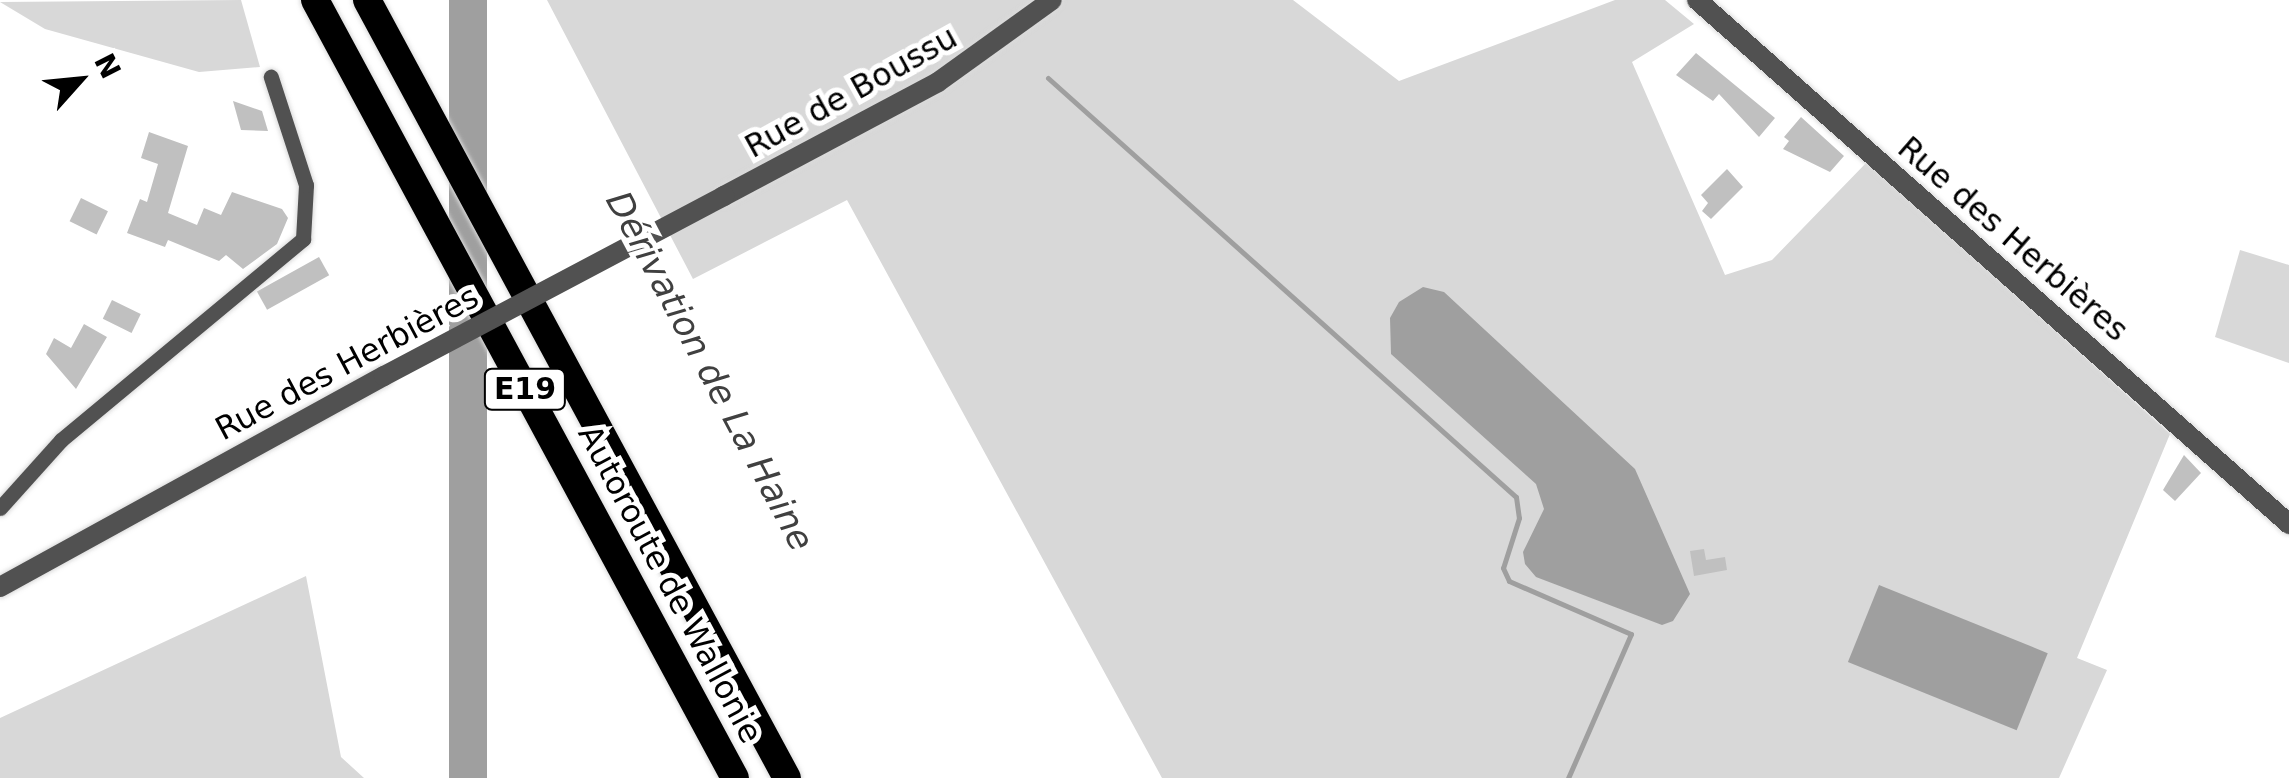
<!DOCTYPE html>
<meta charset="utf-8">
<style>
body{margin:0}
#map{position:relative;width:2289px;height:778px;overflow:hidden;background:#fff;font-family:"DejaVu Sans",sans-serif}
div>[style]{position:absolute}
.green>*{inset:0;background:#d8d8d8}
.water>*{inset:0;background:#9f9f9f;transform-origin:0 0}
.stream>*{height:5px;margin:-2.5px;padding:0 2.5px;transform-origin:2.5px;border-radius:2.5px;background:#9f9f9f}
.building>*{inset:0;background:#c0c0c0;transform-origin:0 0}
.roads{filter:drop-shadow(0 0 2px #dbdbdb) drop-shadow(0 0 2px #dbdbdb)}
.minor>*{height:15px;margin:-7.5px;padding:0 7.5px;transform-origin:7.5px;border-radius:7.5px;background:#515151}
.tertiary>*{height:20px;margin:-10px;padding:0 10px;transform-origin:10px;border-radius:10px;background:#515151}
.motorway>*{height:28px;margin:-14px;padding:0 14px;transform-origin:14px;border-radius:14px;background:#000}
.tertiary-bridge>*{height:20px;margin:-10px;padding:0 10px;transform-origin:10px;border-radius:10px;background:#515151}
span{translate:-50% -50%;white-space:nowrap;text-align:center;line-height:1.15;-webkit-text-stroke:10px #fff;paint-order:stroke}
.shield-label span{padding:2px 8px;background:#fff;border:2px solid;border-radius:8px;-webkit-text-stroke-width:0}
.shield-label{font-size:30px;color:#000;font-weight:700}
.street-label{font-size:32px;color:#000}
.water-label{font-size:35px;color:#404040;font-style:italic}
.north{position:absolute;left:30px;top:30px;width:100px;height:100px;-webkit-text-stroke:8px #fff;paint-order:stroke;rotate:63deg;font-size:28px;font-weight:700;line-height:40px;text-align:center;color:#000}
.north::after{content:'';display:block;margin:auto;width:35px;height:45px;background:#000;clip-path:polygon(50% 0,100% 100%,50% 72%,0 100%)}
</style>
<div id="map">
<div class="green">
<i style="clip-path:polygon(241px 0,260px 67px,199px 72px,45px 29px,0 2px)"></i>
<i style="clip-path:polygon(547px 0,1293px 0,1399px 81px,1615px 0,1665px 0,1694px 24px,1632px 62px,1725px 275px,1772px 260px,1867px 162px,2170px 434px,2077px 658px,2107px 670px,2059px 778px,1162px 778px,847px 200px,693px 279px)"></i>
<i style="clip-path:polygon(2240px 250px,2289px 265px,2289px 363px,2215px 337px)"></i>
<i style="clip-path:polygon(306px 576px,341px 757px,364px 778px,0 778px,0 718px)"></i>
</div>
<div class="water">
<i style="left:449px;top:0;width:38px;height:883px"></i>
<i style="clip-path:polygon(1423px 287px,1444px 292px,1635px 469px,1690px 594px,1673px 621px,1662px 625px,1536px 577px,1525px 564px,1523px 552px,1544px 509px,1536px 484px,1391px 354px,1390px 318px,1399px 302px)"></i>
<i style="left:1879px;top:585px;width:182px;height:83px;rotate:22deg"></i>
</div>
<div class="stream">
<i style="left:1048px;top:78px;width:628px;rotate:41.84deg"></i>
<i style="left:1516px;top:497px;width:21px;rotate:82deg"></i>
<i style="left:1519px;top:518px;width:52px;rotate:107.7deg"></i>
<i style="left:1503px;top:568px;width:14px;rotate:65deg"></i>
<i style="left:1509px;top:581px;width:133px;rotate:23.5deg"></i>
<i style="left:1631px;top:634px;width:157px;rotate:113.6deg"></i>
</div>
<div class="building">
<i style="clip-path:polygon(1696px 53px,1775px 118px,1759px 137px,1719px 94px,1713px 101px,1676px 75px)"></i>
<i style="clip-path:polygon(233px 101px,262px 111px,268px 131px,241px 130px)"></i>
<i style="clip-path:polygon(1801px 117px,1844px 156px,1830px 172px,1783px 149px,1789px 141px,1784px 137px)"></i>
<i style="clip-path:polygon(149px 132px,188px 146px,168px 213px,197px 225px,204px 208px,221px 215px,232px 192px,282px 209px,288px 218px,277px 244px,243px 269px,226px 255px,219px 261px,168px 240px,165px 247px,127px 233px,140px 199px,147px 202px,158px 164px,141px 158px)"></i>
<i style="clip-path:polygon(1727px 169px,1743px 187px,1711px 219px,1702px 211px,1708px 203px,1701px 195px)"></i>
<i style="left:81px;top:198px;width:30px;height:26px;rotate:26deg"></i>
<i style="left:319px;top:257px;width:21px;height:71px;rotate:61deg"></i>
<i style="left:112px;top:300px;width:32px;height:21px;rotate:26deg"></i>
<i style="clip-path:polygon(84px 324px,107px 337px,76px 389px,46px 354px,54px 338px,71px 348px)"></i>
<i style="clip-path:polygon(2184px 455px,2201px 473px,2175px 501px,2163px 490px)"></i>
<i style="clip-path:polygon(1704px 549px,1706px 560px,1725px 557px,1727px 570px,1694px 576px,1690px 551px)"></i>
</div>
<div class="roads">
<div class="minor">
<i style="left:0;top:508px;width:91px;rotate:-48.1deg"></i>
<i style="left:61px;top:440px;width:315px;rotate:-39.7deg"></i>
<i style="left:303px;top:239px;width:54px;rotate:-86.8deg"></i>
<i style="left:306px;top:185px;width:114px;rotate:-108deg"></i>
</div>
<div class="tertiary">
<i style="left:1697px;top:0;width:791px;rotate:41.51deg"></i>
<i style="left:724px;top:196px;width:242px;rotate:-28deg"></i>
<i style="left:938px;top:82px;width:140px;rotate:-35.7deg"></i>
<i style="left:0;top:587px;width:438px;rotate:-28.8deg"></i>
</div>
<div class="motorway">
<i style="left:315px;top:0;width:884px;rotate:61.64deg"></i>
<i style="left:367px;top:0;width:884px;rotate:61.64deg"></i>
</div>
</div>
<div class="tertiary-bridge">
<i style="left:384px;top:376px;width:385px;rotate:-27.9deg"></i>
</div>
<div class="shield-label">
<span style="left:525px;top:389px">E19</span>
</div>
<div class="street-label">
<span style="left:851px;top:92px;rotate:-29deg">Rue de Boussu</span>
<span style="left:2013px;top:239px;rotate:41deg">Rue des Herbières</span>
<span style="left:347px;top:363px;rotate:-28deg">Rue des Herbières</span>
<span style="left:670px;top:584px;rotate:62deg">Autoroute de Wallonie</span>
</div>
<div class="water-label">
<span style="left:710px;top:371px;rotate:62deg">Dérivation de La Haine</span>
</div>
<div class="north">N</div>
</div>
